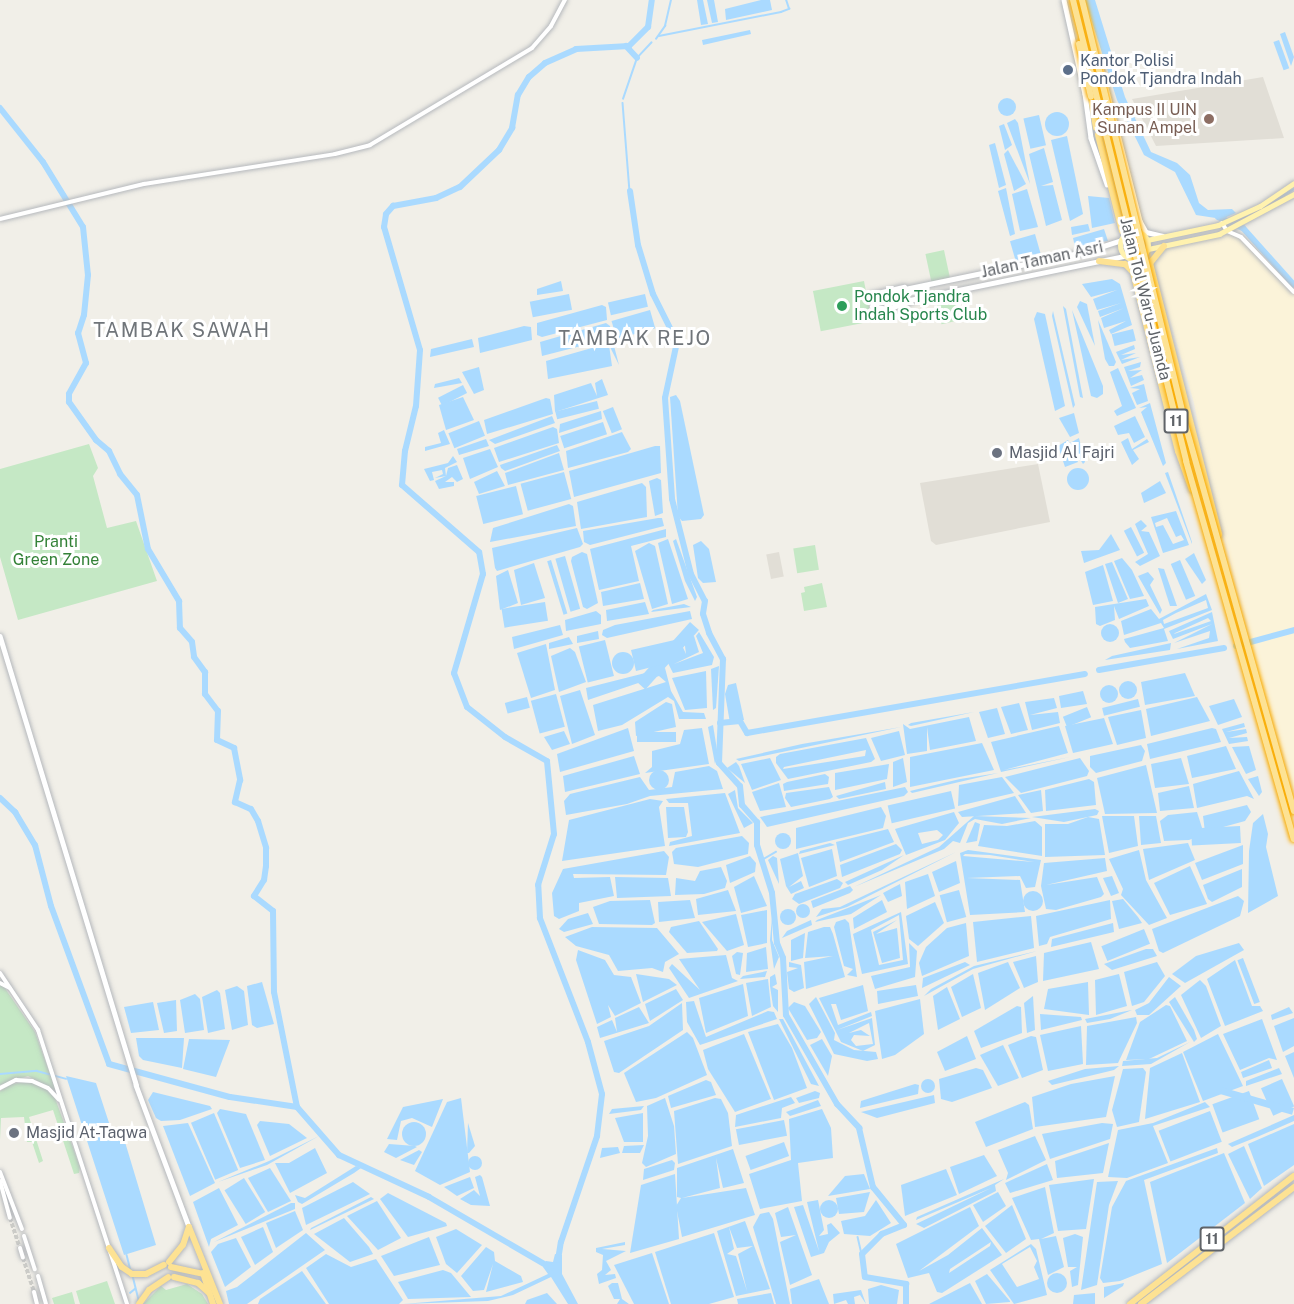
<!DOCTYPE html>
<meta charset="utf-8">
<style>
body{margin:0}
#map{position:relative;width:1294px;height:1304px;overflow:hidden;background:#f1efe8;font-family:"Public Sans",sans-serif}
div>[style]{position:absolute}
.education>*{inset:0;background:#e1ded6;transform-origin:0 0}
.green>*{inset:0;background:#c5e8c5;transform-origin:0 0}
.sand>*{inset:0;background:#fbf3d9}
.water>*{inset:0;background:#aadaff;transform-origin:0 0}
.round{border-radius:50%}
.stream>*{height:1.5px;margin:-0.75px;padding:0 0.75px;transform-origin:0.75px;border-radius:0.75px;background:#aadaff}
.river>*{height:6px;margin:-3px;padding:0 3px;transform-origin:3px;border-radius:3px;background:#aadaff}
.tertiary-tunnel>*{height:4px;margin-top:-2px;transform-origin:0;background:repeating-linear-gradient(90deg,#ccccc8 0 4px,transparent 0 6px)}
.roads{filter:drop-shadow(0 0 2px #b5b8bc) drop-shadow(0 0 2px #b5b8bc)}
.tertiary>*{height:4px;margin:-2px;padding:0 2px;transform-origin:2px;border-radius:2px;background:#fff}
.secondary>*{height:4.5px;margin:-2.25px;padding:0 2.25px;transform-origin:2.25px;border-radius:2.25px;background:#fff}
.primary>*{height:5px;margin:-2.5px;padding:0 2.5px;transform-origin:2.5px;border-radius:2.5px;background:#fff2af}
.primary>.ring{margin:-2.5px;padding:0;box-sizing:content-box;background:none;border:5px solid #fff2af;border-radius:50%}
.motorway>*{height:6px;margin:-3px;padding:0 3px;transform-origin:3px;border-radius:3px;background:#fde293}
.bridges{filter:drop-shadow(0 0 2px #f9ab00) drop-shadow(0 0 2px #f9ab00)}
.motorway-bridge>*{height:6px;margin:-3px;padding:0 3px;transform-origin:3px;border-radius:3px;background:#fde293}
.dots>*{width:16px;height:16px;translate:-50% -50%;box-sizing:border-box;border:3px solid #fff;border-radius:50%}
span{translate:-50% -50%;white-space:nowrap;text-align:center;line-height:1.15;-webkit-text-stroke:6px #fff;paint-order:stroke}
.shield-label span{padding:2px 4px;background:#fff;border:2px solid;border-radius:4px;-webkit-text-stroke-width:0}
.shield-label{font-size:15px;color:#5f6368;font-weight:700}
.service-label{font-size:16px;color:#4e5e75}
.left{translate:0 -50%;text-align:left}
.education-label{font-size:16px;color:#785e54}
.right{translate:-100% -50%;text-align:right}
.street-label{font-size:16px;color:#5f6368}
.leisure-label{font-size:16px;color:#27864d}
.worship-label{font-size:16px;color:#5b616d}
.park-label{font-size:16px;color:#348238}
.quarter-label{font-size:20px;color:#70757a;letter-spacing:1.5px}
</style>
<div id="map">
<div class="education">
<i style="clip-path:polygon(1263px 77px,1284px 138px,1156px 146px,1132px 99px)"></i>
<i style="clip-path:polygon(1038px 464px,1050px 522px,936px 545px,931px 541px,920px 483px)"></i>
<i style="left:779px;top:552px;width:25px;height:13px;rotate:79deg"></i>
</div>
<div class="green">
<i style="left:944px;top:250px;width:29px;height:19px;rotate:78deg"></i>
<i style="left:864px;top:281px;width:41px;height:52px;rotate:79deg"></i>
<i style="left:953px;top:294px;width:27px;height:18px;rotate:77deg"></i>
<i style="clip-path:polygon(89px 444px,98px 468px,93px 476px,107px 528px,136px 521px,157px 581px,18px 620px,0 557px,0 469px)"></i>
<i style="left:815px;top:545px;width:25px;height:22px;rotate:81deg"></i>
<i style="clip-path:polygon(822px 583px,827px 607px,804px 611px,801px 593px,805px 592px,804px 587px)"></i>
<i style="clip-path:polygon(0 981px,35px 1032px,56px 1091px,28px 1076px,0 1085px)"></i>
<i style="clip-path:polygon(29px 1081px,48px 1090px,55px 1098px,80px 1167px,79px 1173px,74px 1174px,53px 1110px,29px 1117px,43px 1161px,39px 1163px,32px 1142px,27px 1142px,24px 1117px,1px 1118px,0 1140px,0 1091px,12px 1084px)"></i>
<i style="clip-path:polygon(107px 1281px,115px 1304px,80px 1304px,76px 1291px)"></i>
<i style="clip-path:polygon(187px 1284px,202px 1294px,208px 1304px,143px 1304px,161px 1286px,166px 1290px)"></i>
<i style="clip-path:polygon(72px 1292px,75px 1304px,54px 1304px,52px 1298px)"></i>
</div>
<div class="sand">
<i style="clip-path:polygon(1227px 231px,1238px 235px,1294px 292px,1294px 788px,1249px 643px,1252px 641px,1204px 457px,1194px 403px,1152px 257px,1164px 246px)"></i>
</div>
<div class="water">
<i style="clip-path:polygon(697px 0,703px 0,708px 24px,701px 25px)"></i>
<i style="clip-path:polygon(707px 0,714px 0,718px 22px,712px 23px)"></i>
<i style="clip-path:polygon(761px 0,770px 0,772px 10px,726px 20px,725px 9px)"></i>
<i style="clip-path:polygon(1085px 0,1095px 0,1125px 97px,1151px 152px,1177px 163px,1190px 175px,1199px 203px,1208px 210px,1232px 209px,1236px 213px,1222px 219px,1196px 215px,1175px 172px,1144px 155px,1117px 100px)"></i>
<i style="clip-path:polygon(750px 30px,751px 34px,703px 45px,702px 40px)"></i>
<i style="clip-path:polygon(1285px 32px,1294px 57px,1291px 66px,1280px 34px)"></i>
<i style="left:1279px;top:40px;width:30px;height:6px;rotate:70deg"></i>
<i class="round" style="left:998px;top:98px;width:18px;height:18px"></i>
<i class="round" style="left:1045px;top:112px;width:24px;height:24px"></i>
<i style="left:1039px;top:115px;width:31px;height:16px;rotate:77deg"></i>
<i style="clip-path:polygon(1015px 119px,1018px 123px,1030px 184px,1007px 123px)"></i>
<i style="clip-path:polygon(1004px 124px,1012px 145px,1005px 150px,999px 126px)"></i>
<i style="clip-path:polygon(1067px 136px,1083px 214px,1070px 221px,1051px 140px)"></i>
<i style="clip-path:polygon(995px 143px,1006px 185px,999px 188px,989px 145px)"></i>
<i style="clip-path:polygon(1044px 148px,1053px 182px,1041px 186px,1053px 185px,1062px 220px,1046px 226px,1029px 154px)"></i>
<i style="clip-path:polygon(1008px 150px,1026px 184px,1014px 191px,1004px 154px)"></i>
<i style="clip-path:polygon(1006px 188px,1015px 234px,1010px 236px,998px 191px)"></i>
<i style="clip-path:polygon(1027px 189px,1038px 227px,1020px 231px,1012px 194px)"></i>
<i style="clip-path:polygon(1088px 196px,1109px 198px,1115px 223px,1092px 228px)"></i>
<i style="clip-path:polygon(1088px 224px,1090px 231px,1072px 235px,1071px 227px)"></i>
<i style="clip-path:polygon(1104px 229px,1108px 241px,1075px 247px,1073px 238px)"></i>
<i style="left:1035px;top:234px;width:22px;height:26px;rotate:74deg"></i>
<i style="clip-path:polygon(1112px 279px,1120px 284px,1132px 325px,1111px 334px,1109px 330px,1126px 321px,1104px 328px,1101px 318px,1124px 308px,1100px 317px,1098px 311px,1121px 303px,1097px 310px,1093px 299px,1117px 290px,1091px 297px,1082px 284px)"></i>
<i style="clip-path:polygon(561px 281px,563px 291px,537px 295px,537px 289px)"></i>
<i style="left:569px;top:294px;width:16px;height:40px;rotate:79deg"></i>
<i style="left:645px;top:294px;width:13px;height:38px;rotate:77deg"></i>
<i style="clip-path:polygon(1080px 301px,1087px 304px,1095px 346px,1077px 307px)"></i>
<i style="clip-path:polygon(602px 305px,606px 307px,607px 320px,542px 337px,537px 335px,537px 323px)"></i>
<i style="clip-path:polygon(1063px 306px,1066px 309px,1083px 398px,1080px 397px)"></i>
<i style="left:650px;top:310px;width:19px;height:40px;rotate:74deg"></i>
<i style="clip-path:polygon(1072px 310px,1103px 386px,1103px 394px,1097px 398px,1091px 396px)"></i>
<i style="clip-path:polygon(1053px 311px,1075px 405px,1073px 408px,1052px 316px)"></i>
<i style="clip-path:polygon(1037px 312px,1045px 314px,1065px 406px,1055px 411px,1034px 319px)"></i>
<i style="clip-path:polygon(1098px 320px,1116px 362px,1114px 366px,1109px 366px,1105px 359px)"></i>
<i style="clip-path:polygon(606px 323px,610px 326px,612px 338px,542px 356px,540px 342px)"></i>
<i style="clip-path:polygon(524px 326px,531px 327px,532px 340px,480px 353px,478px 338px)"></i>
<i style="left:1133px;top:329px;width:12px;height:22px;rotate:76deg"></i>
<i style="clip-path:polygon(472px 339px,474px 347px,430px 357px,431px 349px)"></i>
<i style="clip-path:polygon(613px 342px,619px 365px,609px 345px,612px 366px,548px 379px,546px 361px)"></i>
<i style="clip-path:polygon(1134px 345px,1135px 349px,1121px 355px,1136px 353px,1121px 360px,1140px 357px,1122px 364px,1116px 352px)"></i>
<i style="clip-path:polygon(1141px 362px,1140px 367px,1128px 371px,1142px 370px,1130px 378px,1142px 375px,1144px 380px,1131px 386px,1124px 367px)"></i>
<i style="clip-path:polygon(479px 367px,484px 390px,474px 394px,462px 372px)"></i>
<i style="clip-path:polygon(1118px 368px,1136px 408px,1117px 416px,1114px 411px,1122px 406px,1110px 372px)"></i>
<i style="clip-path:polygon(459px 378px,462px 383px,434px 388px,435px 384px)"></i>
<i style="clip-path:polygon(602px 379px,608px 395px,555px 412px,554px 395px,591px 383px,597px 396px,595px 383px)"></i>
<i style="clip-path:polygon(1144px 384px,1148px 401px,1137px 405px,1132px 393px,1140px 389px,1130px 388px)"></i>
<i style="left:463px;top:385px;width:9px;height:28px;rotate:63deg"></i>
<i style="clip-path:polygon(676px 395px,680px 401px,704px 515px,701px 519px,682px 521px,678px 516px,670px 397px)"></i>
<i style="clip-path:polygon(463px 397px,474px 420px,446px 430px,439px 405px)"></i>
<i style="clip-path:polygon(546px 398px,550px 399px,553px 414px,487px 434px,484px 420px)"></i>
<i style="left:597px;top:401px;width:8px;height:43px;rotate:76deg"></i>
<i style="clip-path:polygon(1150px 403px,1166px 463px,1163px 466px,1141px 412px,1147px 407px,1139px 408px)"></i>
<i style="left:613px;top:407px;width:24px;height:11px;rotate:68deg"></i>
<i style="clip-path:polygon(601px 411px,602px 419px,559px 433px,560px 424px)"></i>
<i style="clip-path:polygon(1074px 413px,1079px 433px,1070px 437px,1059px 418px)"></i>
<i style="clip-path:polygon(552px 416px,555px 423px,495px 444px,489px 440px)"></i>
<i style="clip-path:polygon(1135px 416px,1145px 437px,1134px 443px,1129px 433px,1118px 435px,1114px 426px)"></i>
<i style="left:479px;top:421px;width:16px;height:33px;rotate:68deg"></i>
<i style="left:603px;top:422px;width:13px;height:45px;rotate:72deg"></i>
<i style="clip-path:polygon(553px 427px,557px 429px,559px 443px,499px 462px,494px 448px)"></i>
<i style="clip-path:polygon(444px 430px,450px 444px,425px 451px,425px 447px,441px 443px,438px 433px)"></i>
<i style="clip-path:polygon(622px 432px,631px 449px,628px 452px,568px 468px,566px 451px)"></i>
<i style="clip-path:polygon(1079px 438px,1085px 462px,1083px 464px,1070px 443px)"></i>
<i style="clip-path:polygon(1128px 438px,1132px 449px,1147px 439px,1149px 442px,1133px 450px,1139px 459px,1132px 465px,1121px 442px)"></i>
<i style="clip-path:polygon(486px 439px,489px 446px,459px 455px,457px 449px)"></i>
<i style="clip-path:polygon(1068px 440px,1078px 462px,1065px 467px,1058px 446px)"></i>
<i style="clip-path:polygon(557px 445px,560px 451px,505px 471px,501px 468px,500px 465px)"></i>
<i style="clip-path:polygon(655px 446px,660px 446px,661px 473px,574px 497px,569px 471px)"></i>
<i style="clip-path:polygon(490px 449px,498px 467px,470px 479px,463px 458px)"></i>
<i style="clip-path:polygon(559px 453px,564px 470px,508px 485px,505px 473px)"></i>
<i style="clip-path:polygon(453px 456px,457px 462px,445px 468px,446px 476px,448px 468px,457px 465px,463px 479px,457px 482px,452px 477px,445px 482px,454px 482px,454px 486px,439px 489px,435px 481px,446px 476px,435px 478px,443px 474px,442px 470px,432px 472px,434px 480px,430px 481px,424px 469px,448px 463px)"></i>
<i class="round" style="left:1067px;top:468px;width:22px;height:22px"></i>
<i style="clip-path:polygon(497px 471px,505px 486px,479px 494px,474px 482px)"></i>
<i style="left:564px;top:472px;width:28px;height:45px;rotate:75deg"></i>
<i style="clip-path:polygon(1168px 472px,1192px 542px,1192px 544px,1165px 473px)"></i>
<i style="clip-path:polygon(657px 478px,661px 480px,663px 513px,655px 516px,649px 481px)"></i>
<i style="clip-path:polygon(1160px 481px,1166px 493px,1144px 503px,1141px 493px)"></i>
<i style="clip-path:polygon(642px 483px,646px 487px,647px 517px,581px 529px,577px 502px)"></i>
<i style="left:516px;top:486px;width:29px;height:41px;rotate:76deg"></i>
<i style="clip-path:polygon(569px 504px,573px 506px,576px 526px,490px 542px,493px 528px)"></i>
<i style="clip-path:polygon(evenodd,1176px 511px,1189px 545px,1163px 553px,1151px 517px,1176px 511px,1167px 518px,1176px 537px,1181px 535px,1184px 540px,1173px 544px,1163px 525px,1156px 527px,1155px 523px,1167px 518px)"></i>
<i style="clip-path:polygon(658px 518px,662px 518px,664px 526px,590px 545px,584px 542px,583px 531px)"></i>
<i style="clip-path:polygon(1141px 520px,1147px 526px,1141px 531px,1149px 532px,1160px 556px,1140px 566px,1135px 562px,1148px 554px,1135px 524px)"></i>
<i style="left:1131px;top:527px;width:29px;height:8px;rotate:63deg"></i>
<i style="clip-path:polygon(577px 528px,583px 544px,580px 547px,497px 571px,495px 568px,492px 548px)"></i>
<i style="clip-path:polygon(666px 529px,666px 537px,631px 546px,639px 581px,599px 590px,590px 549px)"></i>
<i style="clip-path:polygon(1111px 534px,1120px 550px,1084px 563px,1081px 551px,1099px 550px)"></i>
<i style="clip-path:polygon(668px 539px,688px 599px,672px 604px,658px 543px)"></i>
<i style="clip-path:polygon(676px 539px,697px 597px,695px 601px,685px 581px,673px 541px)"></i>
<i style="clip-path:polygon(701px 541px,709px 549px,716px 582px,703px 583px,698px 578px,693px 545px)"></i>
<i style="clip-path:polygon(649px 543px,655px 546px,668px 604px,652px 609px,635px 551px)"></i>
<i style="clip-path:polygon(582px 552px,587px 554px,598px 603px,587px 609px,583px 607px,571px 561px,572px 557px)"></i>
<i style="clip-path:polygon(1194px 553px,1206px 580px,1202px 584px,1185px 559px)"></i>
<i style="left:565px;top:556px;width:55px;height:10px;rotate:74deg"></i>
<i style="clip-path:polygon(1122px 558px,1132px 570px,1144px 596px,1130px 599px,1114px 561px)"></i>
<i style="left:551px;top:560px;width:56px;height:4px;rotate:73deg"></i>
<i style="left:1180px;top:560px;width:39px;height:10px;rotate:67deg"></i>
<i style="clip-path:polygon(1112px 562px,1128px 599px,1118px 603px,1105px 564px)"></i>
<i style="clip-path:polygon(534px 563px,545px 598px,521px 605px,514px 570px)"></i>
<i style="clip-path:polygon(1103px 565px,1113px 601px,1093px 605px,1085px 572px)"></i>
<i style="clip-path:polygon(1158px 568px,1164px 569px,1177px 606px,1170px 606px)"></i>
<i style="clip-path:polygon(508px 570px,518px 603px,500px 610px,496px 576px)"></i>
<i style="clip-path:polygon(1148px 572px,1154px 579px,1150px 585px,1162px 610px,1160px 614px,1138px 576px)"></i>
<i style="clip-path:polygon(640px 583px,644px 599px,603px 606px,601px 592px)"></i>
<i style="clip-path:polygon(evenodd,1206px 594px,1212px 610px,1164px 629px,1168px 641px,1130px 648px,1125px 642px,1124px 639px,1164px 628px,1161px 623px,1124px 635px,1121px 621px,1151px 609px,1159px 619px,1206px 594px,1206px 600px,1208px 608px,1164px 624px,1163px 620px,1176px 613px,1206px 600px)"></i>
<i style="clip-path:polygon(1146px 599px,1149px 606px,1119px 619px,1114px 606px,1115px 620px,1100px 626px,1096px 624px,1095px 607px)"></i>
<i style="left:545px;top:602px;width:19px;height:44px;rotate:81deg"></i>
<i style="clip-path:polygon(645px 602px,649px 614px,607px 621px,606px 610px)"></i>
<i style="clip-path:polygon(684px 604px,691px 607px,651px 612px,653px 610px)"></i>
<i style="clip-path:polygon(596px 611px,601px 615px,601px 624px,566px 631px,565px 620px)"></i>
<i style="clip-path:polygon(690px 611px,692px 619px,607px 638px,602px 635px,603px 630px,615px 625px)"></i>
<i style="clip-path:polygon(evenodd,1212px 612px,1218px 641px,1177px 649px,1209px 638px,1210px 631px,1174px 643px,1212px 624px,1173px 639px,1169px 631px,1212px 612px,1208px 618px,1211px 621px,1174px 634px,1175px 633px,1208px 618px)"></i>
<i style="left:690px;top:622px;width:12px;height:80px;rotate:42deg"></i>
<i class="round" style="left:1101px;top:624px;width:18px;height:18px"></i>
<i style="clip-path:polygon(560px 625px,563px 635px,514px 649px,512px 637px)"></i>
<i style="clip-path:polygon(598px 631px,599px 639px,577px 643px,577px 636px)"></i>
<i style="clip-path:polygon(699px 632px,714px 657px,712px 665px,673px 673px,668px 663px,636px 671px,631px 650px,679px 639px,686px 654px,684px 638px,694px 636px,699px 652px,674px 664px,703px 653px,696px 636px)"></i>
<i style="clip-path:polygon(569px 637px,573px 644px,549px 649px,549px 643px)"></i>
<i style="left:605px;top:640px;width:37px;height:27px;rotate:76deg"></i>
<i style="clip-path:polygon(1171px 643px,1170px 650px,1105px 660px,1112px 656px)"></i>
<i style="clip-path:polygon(546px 644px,555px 690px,531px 698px,517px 653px)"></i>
<i style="clip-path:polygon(570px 648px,575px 652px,586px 682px,559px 692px,551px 656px)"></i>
<i class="round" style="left:612px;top:652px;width:22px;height:22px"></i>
<i style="clip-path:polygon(719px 666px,716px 708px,713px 710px,711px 669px)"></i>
<i style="clip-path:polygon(665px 668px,671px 691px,683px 712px,704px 713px,706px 719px,679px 719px,674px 701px,668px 697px,622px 725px,598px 731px,593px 705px,666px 682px,659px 676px,588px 700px,586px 688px)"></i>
<i style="clip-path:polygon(706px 671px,707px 708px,685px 710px,672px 678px)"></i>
<i style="clip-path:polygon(1185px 673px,1195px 696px,1145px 705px,1141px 682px)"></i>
<i class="round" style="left:1119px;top:681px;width:18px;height:18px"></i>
<i style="clip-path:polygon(736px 683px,744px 720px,730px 723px,725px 694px,728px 685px)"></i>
<i class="round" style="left:1100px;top:685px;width:18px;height:18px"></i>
<i style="clip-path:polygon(580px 690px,595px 735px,572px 744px,560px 696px)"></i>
<i style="clip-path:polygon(1083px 691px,1087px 704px,1061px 708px,1059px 696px)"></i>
<i style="left:556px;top:694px;width:34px;height:26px;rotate:75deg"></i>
<i style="left:527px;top:697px;width:11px;height:23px;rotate:75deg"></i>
<i style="clip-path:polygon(1197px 697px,1210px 721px,1151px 736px,1146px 709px)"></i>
<i style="clip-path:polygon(1054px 698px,1057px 708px,1030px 715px,1058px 712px,1060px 723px,1032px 730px,1025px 702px)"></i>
<i style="left:1138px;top:699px;width:8px;height:37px;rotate:76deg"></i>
<i style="clip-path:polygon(1234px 699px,1242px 717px,1218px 725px,1209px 706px)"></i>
<i style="clip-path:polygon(666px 702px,672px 704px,676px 727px,636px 736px,635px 722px)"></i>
<i style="clip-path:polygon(1019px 703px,1028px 730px,1011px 734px,1001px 707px)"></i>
<i style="left:1087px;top:707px;width:11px;height:26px;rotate:68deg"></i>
<i style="clip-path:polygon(997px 708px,1005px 734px,988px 738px,979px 712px)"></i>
<i style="clip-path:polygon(1141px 710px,1146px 738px,1117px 745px,1108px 717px)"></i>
<i style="clip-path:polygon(974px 712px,911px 726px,908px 725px,911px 723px)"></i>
<i style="clip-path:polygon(969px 717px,976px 741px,930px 750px,927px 727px,927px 751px,907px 754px,903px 724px,910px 729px)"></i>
<i style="clip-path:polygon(1104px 718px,1113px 744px,1073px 753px,1065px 726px)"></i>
<i style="clip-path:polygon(1244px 723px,1245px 727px,1226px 732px,1246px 729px,1247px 733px,1229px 738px,1247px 737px,1248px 741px,1229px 744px,1222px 729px)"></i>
<i style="clip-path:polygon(713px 725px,718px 756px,715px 764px,708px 727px)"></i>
<i style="clip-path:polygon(1059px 726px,1068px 753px,1004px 770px,1070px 757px,1001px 772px,991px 742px)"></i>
<i style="clip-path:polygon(901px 727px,739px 761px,736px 759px,802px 744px)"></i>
<i style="clip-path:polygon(628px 728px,634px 751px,560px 772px,557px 754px)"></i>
<i style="clip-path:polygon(702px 728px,709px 764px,645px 773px,652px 767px,652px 751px,680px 744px,684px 730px)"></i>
<i style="clip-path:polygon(1212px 728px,1216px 729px,1221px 742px,1150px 759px,1147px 744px)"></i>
<i style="clip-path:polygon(564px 731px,570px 744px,552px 750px,544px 737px)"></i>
<i style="clip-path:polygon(899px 731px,905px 755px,881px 761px,871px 738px)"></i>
<i style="left:676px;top:732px;width:10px;height:39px;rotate:90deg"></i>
<i style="clip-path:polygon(evenodd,866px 738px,875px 759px,871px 762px,788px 779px,776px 763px,776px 757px,780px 754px,866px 738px,866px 750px,865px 756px,783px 769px,784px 767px,866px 750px)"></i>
<i style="clip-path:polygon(982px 743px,994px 770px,910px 787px,910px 757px)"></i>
<i style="clip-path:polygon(1141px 745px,1145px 751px,1142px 761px,1096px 773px,1090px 767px,1090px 756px)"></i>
<i style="clip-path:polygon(1226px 746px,1236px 769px,1192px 778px,1187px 756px)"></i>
<i style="clip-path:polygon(1249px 746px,1256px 770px,1246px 774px,1232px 747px)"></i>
<i style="clip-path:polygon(634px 756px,640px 774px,565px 792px,563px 776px)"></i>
<i style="clip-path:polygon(770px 758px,781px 780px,752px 790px,741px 764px)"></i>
<i style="clip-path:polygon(903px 758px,907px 782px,893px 787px,893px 762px)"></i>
<i style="clip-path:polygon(1080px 758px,1089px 771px,1087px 776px,1021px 793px,1005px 777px)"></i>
<i style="clip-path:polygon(1181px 758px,1189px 784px,1155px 788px,1151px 764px)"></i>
<i style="clip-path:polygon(736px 762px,739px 766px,745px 783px,727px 768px)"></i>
<i style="clip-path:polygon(889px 764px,887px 779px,835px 790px,835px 773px)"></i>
<i style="clip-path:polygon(1146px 765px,1157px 813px,1105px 814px,1097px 778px)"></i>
<i style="clip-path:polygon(709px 766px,717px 771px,723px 789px,650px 796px,627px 804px,566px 815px,564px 801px,570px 794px,640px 777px,649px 790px,672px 787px,675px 772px)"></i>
<i class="round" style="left:649px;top:770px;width:20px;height:20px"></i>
<i style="clip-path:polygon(1239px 771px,1254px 799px,1247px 796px,1197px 808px,1193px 784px)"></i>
<i style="clip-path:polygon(998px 773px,912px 793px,910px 791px,960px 779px)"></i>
<i style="clip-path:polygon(825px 774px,829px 777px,828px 784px,784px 791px,783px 784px,787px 782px)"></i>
<i style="clip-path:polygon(1258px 776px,1262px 792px,1259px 796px,1248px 779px)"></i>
<i style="clip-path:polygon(1002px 777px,1014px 793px,958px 806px,959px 785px)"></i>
<i style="clip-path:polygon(1089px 779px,1094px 782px,1096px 805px,1046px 811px,1045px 790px)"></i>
<i style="clip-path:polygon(885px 782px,886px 789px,839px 799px,836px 796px)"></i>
<i style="clip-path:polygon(779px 783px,786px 807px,760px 811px,752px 792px)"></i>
<i style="clip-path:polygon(1189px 786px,1194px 808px,1160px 811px,1158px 793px)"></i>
<i style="clip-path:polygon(829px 787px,833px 797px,830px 799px,791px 807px,785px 798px,786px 793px)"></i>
<i style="clip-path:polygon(905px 787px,908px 792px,904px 796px,767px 827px,760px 817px)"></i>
<i style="clip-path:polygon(735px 790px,738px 808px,753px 823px,744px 828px,728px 794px)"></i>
<i style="clip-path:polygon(1041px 790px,1043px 811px,1031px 813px,1018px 795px)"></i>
<i style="left:951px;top:791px;width:18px;height:65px;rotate:77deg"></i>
<i style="clip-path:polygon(725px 793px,740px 833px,669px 846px,670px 842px,692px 836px,688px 803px,669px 803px,666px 799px)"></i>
<i style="clip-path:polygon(1015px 796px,1026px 813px,962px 817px,958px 812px)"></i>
<i style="clip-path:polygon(650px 799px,663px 801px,659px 807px,665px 846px,562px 861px,569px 820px)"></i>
<i style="clip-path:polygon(1247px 805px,1251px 812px,1245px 821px,1205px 832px,1203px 816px)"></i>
<i style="clip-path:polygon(666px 807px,684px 807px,688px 832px,686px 837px,668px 838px)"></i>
<i style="clip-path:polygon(881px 807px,886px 816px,883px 828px,796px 849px,796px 828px)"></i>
<i style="clip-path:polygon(1095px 809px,1099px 811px,1097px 815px,1064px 822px,1032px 817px)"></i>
<i style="clip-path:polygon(evenodd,954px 812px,959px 823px,945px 840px,906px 855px,895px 829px,954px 812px,937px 830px,943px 835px,938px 840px,922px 844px,918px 833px,937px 830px)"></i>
<i style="clip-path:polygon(1197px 812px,1204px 834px,1189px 840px,1164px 841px,1160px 821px,1168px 815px)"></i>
<i style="clip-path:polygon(1263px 814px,1268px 834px,1266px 847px,1278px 896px,1248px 913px,1249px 851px,1253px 823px)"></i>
<i style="clip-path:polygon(974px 816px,1031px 818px,1002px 824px,975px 819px,968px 823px,960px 843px,953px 841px,944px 849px,854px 887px,939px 847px)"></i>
<i style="clip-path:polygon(1102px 816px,1134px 816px,1138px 846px,1109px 853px)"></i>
<i style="clip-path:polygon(1139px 816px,1156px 816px,1161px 843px,1141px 845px)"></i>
<i style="clip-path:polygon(1088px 817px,1099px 819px,1105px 855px,1045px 857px,1045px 824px,1068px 824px)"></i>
<i style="clip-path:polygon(1035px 821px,1042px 827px,1042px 856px,978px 846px,984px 825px,1007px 826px)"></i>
<i style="clip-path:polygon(975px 822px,980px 824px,977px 841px,966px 843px)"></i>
<i style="left:1240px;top:826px;width:17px;height:49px;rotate:87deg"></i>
<i style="clip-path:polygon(888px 829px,894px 842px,840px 862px,836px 842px)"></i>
<i class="round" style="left:775px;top:833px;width:16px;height:16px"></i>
<i style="clip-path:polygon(742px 836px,749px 843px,748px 854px,698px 867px,674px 864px,672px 852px,676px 848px)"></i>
<i style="clip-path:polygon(830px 843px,835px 845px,799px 854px,800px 851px)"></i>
<i style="clip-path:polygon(1188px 843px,1195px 860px,1149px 880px,1143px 849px)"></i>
<i style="clip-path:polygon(896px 844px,902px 850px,900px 854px,842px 877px,840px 865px)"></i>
<i style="clip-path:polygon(1243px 845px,1243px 864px,1202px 880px,1195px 863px)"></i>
<i style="clip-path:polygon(832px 849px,837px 876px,809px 887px,801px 858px)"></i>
<i style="clip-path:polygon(evenodd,968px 850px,1041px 860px,1035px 887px,1026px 888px,1020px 876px,967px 878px,1020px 880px,1025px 912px,970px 915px,960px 853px,968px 850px,965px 854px,990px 855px,1034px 862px,963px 856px,965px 854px)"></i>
<i style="clip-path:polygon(1139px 850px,1146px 880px,1167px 918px,1149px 925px,1121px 895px,1123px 889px,1109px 859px)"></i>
<i style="clip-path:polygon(664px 851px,669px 857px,666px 875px,573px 874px,574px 878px,610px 877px,614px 896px,579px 903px,579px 911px,559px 919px,554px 916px,552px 893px,563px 869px)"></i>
<i style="clip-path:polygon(956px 852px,847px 907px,816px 917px,822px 909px,840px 907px)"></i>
<i style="clip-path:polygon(798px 853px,803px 876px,789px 887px,801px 881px,804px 888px,791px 894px,786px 886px,780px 859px)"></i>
<i style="clip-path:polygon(904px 855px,882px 870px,848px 885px,845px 882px)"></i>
<i style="clip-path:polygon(750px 856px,756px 863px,755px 872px,730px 883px,726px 865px)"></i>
<i style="clip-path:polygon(773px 856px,777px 858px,779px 884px,768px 860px)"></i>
<i style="clip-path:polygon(1105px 858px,1107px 871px,1046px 885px,1097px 877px,1104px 894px,1101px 897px,1056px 910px,1046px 909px,1041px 886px,1044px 863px)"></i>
<i style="clip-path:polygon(956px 861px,960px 883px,939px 892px,932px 872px)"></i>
<i style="clip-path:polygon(1190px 866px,1207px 904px,1170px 915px,1154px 883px)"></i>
<i style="clip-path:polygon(721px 867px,727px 881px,725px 888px,704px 894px,675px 895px,676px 878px,695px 881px,700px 871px)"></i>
<i style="clip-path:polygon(1242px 869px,1242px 887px,1212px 902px,1208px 899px,1203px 885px)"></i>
<i style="clip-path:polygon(928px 874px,935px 896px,907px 909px,905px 882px)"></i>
<i style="clip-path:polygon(754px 876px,767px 906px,741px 913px,734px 887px)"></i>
<i style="clip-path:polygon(1112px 876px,1119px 893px,1111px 896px,1103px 878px)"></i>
<i style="clip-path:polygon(615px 877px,668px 878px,671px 896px,617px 898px)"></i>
<i style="clip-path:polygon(837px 879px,843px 883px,840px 888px,799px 904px,792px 899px,795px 894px)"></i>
<i style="clip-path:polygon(900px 884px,902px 896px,888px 902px,883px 893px)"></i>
<i style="clip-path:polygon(850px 886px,853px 890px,850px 893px,813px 908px,811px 901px)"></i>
<i style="clip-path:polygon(728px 890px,736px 911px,698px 915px,696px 899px)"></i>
<i style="left:959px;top:890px;width:28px;height:20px;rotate:75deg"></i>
<i class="round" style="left:1023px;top:891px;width:20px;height:20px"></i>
<i style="clip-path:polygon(881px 895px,851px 914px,815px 922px,817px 920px)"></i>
<i style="clip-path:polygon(1238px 896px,1244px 901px,1240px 916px,1163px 953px,1159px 951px,1152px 929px)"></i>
<i style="clip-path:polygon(1123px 899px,1138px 917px,1142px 923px,1119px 929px,1112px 901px)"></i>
<i style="clip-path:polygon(650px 900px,655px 923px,652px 925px,599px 924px,593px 907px,610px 901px)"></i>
<i style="clip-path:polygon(690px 900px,695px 918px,659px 922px,658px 902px)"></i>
<i style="clip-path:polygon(882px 900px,887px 912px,854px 929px,853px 918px)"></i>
<i style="clip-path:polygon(1110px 900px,1111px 919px,1050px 937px,1047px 944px,1039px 946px,1036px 916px)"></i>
<i style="clip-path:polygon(935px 902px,944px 923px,918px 946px,909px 939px,906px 916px)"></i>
<i class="round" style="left:796px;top:904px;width:14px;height:14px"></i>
<i class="round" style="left:780px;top:909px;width:16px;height:16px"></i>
<i style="clip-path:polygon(767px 910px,767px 943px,748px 947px,741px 915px)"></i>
<i style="clip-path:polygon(evenodd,901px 912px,908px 964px,862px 974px,853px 934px,901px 912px,899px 915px,903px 960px,879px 965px,871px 930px,899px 915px)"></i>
<i style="clip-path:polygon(588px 913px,593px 924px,564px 932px,559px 929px,568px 919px)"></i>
<i style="clip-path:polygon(736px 914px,744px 945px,727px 951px,702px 922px)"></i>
<i style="clip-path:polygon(1031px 916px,1034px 948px,977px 962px,973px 922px)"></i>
<i style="clip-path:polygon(772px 918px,772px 940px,779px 957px,774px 969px,770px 940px)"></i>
<i style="clip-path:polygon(845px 919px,849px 923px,857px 977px,847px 975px,853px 969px,844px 966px,834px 927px,836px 922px)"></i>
<i style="clip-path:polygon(811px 920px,812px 925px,782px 938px,787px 931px)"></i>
<i style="clip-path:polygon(897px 920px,876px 934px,897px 928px,900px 958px,882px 963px,873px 932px)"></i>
<i style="clip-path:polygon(699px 921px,718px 949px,717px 951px,687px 953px,669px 932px,671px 927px)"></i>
<i style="clip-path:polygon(966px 923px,969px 956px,922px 976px,919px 963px,926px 947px,947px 928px)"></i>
<i style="clip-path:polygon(1113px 923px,1114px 932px,1051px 947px,1052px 939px)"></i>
<i style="clip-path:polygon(592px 927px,657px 928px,679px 954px,665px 962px,663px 972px,652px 968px,618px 971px,609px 955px,576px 946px,565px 937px)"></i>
<i style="clip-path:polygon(824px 927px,830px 927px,833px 934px,845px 977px,806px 989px,804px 962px,833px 956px,805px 958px,808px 932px)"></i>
<i style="left:1144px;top:929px;width:16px;height:46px;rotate:68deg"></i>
<i style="clip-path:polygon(805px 933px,803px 958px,791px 961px,791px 940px)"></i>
<i style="clip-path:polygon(1091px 942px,1099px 969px,1043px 981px,1044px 953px)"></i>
<i style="clip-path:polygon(909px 943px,917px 951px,915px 977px,875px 989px,871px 976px,910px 967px)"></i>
<i style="clip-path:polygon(1239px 943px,1244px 950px,1185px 983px,1172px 974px,1196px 956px)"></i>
<i style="clip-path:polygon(766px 947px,768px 969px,746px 972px,747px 953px)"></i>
<i style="clip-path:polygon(1146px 949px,1153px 949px,1157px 956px,1112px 970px,1104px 964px)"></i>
<i style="clip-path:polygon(578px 950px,605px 960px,614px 975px,631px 977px,641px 1003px,615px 1016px,608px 1005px,611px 1017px,597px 1024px,576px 960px)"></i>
<i style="clip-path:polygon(1037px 951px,973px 969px,924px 996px,931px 989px,974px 966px)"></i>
<i style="clip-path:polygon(737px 952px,743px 953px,740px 975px,736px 974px,732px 956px)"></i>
<i style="clip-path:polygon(726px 955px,732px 978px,738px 981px,689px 998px,669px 968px,672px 964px,700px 990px,679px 959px)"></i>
<i style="clip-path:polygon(1036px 956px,1038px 982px,1024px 988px,1013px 962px)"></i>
<i style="left:1243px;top:958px;width:47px;height:6px;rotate:69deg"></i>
<i style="clip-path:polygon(1235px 960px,1252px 1006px,1260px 1006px,1263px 1011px,1225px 1026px,1207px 979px)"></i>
<i style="clip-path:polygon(789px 962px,801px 965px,804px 988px,794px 992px,789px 989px,787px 972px,798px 968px,789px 967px)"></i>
<i style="clip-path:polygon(965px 962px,970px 965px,922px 988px,923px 978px)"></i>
<i style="clip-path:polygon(1008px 962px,1020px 988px,985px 1010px,978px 973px)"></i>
<i style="clip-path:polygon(1157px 962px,1165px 976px,1144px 1002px,1132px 1006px,1124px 972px)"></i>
<i style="clip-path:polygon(767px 971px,765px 977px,740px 979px,743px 976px)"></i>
<i style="clip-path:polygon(636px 974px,669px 979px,677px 985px,643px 1002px)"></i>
<i style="clip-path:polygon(775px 974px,777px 984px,772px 987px,778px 990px,778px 1012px,773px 1006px,770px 986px,770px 977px)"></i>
<i style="clip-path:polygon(973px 974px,981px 1008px,962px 1017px,951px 987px)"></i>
<i style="clip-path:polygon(1119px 974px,1127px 1006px,1096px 1015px,1095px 980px)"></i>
<i style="clip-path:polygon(1169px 977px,1181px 986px,1149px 1015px,1137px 1015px,1135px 1010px,1149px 1003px)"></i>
<i style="clip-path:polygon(768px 979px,771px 1007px,752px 1016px,746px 983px)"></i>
<i style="clip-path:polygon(1200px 980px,1206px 986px,1221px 1026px,1201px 1038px,1181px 995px)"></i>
<i style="clip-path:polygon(262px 982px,274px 1024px,257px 1028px,252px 1025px,247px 986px)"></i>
<i style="clip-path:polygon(1088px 982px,1089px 1015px,1044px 1009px,1048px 989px)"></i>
<i style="clip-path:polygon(743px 984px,748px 1016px,706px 1033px,699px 998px)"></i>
<i style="clip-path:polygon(evenodd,863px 985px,868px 1011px,841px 1020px,836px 1004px,831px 1004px,838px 1025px,871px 1012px,872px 1016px,837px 1030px,872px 1018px,875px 1045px,863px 1051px,841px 1042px,819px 998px,863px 985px,869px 1023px,873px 1044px,856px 1046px,851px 1040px,854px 1035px,870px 1036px,861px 1030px,849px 1033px,869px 1023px)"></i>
<i style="clip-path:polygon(916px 985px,918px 996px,878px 1004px,877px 991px)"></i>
<i style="clip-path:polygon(237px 986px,244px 991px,248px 1025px,232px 1030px,225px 990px)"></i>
<i style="clip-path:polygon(947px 987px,960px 1019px,938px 1030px,933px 996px)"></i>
<i style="clip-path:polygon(676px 989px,683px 1000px,650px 1021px,645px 1004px)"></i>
<i style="clip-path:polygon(217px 990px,220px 993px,225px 1029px,208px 1033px,202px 997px)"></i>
<i style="clip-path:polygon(195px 994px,200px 999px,204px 1030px,185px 1033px,180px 1000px)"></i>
<i style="clip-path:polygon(1033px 996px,1035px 1030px,1027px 1033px,1024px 1003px)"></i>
<i style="clip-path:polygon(816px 997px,835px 1033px,834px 1040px,854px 1050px,876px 1052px,878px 1059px,867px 1061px,834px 1054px,809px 1004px)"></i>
<i style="clip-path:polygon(1175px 997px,1194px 1030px,1197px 1039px,1194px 1042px,1169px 1002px)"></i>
<i style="clip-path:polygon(920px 999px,924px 1034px,895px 1055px,882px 1059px,875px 1011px)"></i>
<i style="clip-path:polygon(176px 1000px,177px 1031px,164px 1033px,157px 1003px)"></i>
<i style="clip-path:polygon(694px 1001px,706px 1037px,768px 1011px,774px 1012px,777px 1019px,700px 1045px,687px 1022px,686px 1002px)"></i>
<i style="clip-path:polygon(153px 1002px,159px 1030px,131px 1033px,124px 1007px)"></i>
<i style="clip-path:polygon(794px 1002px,805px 1006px,821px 1032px,817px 1038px,807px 1040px,788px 1008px)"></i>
<i style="clip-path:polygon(682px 1003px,683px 1030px,619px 1073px,614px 1072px,604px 1041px,649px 1026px)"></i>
<i style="clip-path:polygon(1166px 1005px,1170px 1006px,1187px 1041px,1149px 1059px,1126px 1060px,1140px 1022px)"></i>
<i style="clip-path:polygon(1017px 1006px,1021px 1007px,1022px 1033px,981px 1048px,974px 1031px)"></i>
<i style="clip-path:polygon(639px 1007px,649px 1023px,600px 1038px,597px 1027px,612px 1020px,617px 1032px,615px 1018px)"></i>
<i style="clip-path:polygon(1289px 1007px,1293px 1013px,1272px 1020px,1271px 1015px)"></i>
<i style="clip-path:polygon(1132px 1010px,1110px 1019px,1087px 1023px,1085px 1019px)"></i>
<i style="clip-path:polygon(1040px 1014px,1081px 1017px,1082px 1020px,1041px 1030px)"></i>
<i style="clip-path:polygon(1136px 1017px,1137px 1023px,1118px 1063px,1086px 1065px,1087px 1026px)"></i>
<i style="clip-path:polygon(1294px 1018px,1294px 1046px,1283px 1052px,1274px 1026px)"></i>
<i style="clip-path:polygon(779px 1019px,783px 1019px,819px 1086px,811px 1084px)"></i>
<i style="clip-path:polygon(1262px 1019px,1277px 1060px,1269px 1058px,1240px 1070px,1223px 1034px)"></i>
<i style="clip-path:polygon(778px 1024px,792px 1048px,807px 1088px,774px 1100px,748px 1032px)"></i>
<i style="clip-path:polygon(1081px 1026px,1083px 1064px,1048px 1071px,1040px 1035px)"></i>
<i style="clip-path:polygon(687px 1032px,693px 1038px,707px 1075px,656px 1098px,636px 1102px,624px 1073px)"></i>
<i style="clip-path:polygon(744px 1034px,771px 1099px,735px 1112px,708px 1069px,703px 1050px)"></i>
<i style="clip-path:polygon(1218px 1034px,1243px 1086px,1203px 1101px,1183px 1052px)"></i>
<i style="clip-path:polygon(967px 1036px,976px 1059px,945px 1071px,937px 1052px)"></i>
<i style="clip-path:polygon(1031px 1036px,1036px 1037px,1043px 1070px,1022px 1078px,1008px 1045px)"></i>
<i style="clip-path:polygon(136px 1038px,184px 1038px,182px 1068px,143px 1060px,139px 1056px)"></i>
<i style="clip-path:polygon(189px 1039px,230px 1040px,216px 1077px,183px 1069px)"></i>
<i style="clip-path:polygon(822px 1039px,832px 1056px,828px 1076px,810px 1045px)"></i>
<i style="clip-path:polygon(1190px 1042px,1151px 1064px,1122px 1066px,1123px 1061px,1157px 1058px)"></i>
<i style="clip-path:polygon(1003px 1045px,1019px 1078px,998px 1086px,980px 1055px)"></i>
<i style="clip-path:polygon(1294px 1052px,1294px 1078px,1285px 1056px)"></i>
<i style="clip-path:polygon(1182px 1053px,1200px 1102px,1145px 1119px,1150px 1068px)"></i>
<i style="clip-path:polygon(1269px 1060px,1272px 1068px,1243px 1078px,1241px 1072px)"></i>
<i style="clip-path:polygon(1119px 1066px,1114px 1070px,1052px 1085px,1048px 1081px,1085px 1069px)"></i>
<i style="clip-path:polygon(976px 1068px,983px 1070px,992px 1088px,952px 1102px,941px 1099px,939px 1079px)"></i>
<i style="clip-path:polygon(1279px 1068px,1282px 1074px,1246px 1086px,1246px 1081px)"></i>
<i style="clip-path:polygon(1123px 1069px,1143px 1068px,1146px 1072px,1139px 1122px,1117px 1127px,1112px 1110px)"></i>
<i style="clip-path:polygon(66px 1076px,96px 1083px,112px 1132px,122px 1132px,156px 1245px,124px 1255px)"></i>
<i style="clip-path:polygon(1115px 1076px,1106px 1117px,1035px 1127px,1032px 1097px,1071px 1084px)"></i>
<i class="round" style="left:921px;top:1079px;width:14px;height:14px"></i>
<i style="left:1282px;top:1079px;width:30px;height:23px;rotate:66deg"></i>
<i style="clip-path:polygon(706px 1080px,711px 1082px,716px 1095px,671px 1108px,668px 1096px)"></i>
<i style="clip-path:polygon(915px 1084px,919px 1085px,918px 1094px,860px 1108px,861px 1101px)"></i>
<i style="clip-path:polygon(815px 1091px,820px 1093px,819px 1098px,799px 1103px,796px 1098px)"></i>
<i style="left:1249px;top:1091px;width:30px;height:39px;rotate:70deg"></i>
<i style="clip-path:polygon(153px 1092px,210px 1106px,212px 1109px,180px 1120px,161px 1121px,156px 1118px,148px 1100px)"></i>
<i style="clip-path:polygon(934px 1095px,935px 1103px,877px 1118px,861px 1112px)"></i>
<i style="clip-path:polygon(791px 1097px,795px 1103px,782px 1108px,781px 1118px,735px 1127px,736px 1115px)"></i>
<i style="clip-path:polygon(461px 1098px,470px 1172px,440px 1185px,415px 1171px,447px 1102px)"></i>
<i style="clip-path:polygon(665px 1098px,674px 1126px,676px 1154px,646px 1167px,642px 1163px,648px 1136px,647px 1106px)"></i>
<i style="clip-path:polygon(715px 1098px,721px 1099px,728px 1113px,732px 1146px,678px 1164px,674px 1111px)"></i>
<i style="clip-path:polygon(443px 1099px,432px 1127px,412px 1118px,401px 1121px,397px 1140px,387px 1139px,403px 1107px)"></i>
<i style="clip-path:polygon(818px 1100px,821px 1106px,790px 1116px,786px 1112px)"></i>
<i style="clip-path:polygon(1025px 1102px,1029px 1105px,1033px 1129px,986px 1147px,975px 1122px)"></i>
<i style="clip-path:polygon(1205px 1102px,1210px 1107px,1153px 1126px,1168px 1163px,1127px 1178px,1108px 1177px,1118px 1130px,1153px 1123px)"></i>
<i style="clip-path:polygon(644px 1106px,641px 1110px,609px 1114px,612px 1109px)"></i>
<i style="left:1294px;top:1108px;width:7px;height:75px;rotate:106deg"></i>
<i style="clip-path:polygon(220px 1109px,246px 1114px,265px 1160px,240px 1168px,217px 1113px)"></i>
<i style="clip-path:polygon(822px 1109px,831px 1128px,833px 1158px,798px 1163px,802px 1201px,760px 1209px,749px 1174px,791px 1160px,789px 1119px)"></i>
<i style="left:1210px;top:1111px;width:33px;height:55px;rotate:69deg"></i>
<i style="left:214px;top:1113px;width:62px;height:25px;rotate:67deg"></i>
<i style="clip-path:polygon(643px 1113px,643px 1142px,624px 1142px,615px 1118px)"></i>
<i style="clip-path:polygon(1294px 1115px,1294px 1121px,1257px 1137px,1232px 1147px,1228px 1144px)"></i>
<i style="left:784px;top:1120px;width:16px;height:49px;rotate:79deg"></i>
<i style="clip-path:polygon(260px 1121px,289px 1124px,307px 1138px,270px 1156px,257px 1125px)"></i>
<i class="round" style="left:402px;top:1122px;width:24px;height:24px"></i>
<i style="clip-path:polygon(188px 1123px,215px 1183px,190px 1196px,163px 1126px)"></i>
<i style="clip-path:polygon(468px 1123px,475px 1146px,469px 1153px,467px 1153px)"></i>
<i style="clip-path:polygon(1102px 1123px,1113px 1124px,1110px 1139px,1050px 1159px,1042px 1134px)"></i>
<i style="clip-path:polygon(1294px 1124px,1294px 1165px,1264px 1186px,1248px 1144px)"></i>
<i style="clip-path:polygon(319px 1136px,267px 1165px,218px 1182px,269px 1161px)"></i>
<i style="clip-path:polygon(1035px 1136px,1046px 1160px,1006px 1180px,1008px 1173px,998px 1150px)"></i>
<i style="left:784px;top:1142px;width:15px;height:41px;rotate:70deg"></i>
<i style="clip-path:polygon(1109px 1143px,1103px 1173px,1057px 1178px,1055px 1161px)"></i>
<i style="clip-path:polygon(389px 1144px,415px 1146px,417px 1147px,396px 1158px,384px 1152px)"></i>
<i style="clip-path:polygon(644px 1145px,640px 1153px,622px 1153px,624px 1146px)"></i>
<i style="clip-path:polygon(1244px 1146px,1262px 1188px,1250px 1199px,1228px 1154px)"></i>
<i style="clip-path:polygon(315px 1148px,327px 1173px,290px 1193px,275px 1163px,289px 1163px)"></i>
<i style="clip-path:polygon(602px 1148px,618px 1147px,620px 1153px,600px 1158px)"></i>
<i style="clip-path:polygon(1217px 1148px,1218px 1153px,1144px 1180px,1162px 1264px,1120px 1281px,1103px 1283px,1100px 1278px,1112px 1207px,1126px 1181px)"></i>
<i style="clip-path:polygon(733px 1149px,744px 1183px,723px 1188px,716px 1158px,720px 1188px,682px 1198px,746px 1188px,755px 1215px,682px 1237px,676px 1206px,681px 1198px,677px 1197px,677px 1168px)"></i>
<i style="clip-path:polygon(419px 1150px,422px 1152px,414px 1165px,400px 1160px)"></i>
<i style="clip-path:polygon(1224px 1153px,1245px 1203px,1167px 1263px,1150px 1182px)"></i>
<i style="clip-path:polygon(984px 1155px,997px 1176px,959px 1194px,950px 1167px)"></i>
<i class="round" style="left:468px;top:1156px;width:14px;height:14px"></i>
<i style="clip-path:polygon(672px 1160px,675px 1163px,674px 1170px,643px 1180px,644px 1169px)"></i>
<i style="clip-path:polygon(1047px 1164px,1053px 1180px,1010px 1193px,1005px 1183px)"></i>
<i style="clip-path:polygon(356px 1166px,361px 1168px,354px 1173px,302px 1204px,298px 1202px,295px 1195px,305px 1198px)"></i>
<i style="clip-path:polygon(270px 1168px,291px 1201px,268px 1212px,248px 1178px)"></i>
<i style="clip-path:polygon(946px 1169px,957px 1195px,905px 1216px,901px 1185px)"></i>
<i style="clip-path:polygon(675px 1174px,679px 1239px,630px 1253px,641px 1185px)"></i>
<i style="clip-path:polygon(864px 1174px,870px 1189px,828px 1196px,845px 1176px)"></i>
<i style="clip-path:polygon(480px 1175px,482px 1177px,490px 1206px,471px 1205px,460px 1199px,474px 1190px,480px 1196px,475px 1177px)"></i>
<i style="clip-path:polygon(470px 1177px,474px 1188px,457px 1196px,444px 1187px)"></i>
<i style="left:244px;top:1178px;width:40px;height:23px;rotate:58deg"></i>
<i style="clip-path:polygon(1004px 1179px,995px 1185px,996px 1191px,924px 1228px,916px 1224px,991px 1188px,916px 1220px,917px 1217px)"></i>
<i style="clip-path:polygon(1094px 1179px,1086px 1229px,1058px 1231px,1049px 1185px)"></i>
<i style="clip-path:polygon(1118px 1181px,1109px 1205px,1097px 1285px,1081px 1290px,1097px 1182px)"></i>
<i style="clip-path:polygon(353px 1182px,370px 1194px,306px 1225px,302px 1208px)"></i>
<i style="clip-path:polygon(1045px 1187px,1054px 1233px,1041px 1239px,1056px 1236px,1064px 1267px,1048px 1275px,1039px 1239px,1031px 1240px,1012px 1198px)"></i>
<i style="clip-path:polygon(219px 1188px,238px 1225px,211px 1239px,209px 1247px,193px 1202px)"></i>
<i style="clip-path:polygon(870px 1192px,864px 1212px,839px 1214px,836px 1198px)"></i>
<i style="clip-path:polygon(998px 1192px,1006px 1206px,983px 1222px,973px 1205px)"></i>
<i style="clip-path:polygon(388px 1193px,446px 1223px,447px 1226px,408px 1237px,380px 1199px)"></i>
<i style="clip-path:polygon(371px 1197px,374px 1199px,310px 1230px,311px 1228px)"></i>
<i class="round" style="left:820px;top:1200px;width:18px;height:18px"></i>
<i style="clip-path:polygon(818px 1200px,824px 1230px,819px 1236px,828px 1234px,827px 1225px,831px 1223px,840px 1233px,829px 1242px,824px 1253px,811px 1257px,794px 1207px,803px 1205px,819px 1251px,807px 1202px)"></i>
<i style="clip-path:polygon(876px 1200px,891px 1223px,870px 1236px,844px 1234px,841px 1221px,865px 1216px)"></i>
<i style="clip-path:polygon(377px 1201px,401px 1238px,378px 1250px,347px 1216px)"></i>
<i style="clip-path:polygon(291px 1203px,295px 1203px,295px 1209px,214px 1242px)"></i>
<i style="clip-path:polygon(1012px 1205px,1026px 1239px,1006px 1253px,985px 1226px)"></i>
<i style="clip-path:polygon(788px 1207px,812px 1275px,790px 1285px,780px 1242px,796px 1235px,781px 1237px,775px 1213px)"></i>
<i style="clip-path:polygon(evenodd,970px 1207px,979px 1226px,919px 1271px,948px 1255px,982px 1228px,1002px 1255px,942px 1293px,937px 1292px,929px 1273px,908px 1278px,896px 1244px,970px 1207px,991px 1242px,990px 1246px,949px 1273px,950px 1269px,991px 1242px)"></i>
<i style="clip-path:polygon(295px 1211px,303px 1230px,276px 1248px,266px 1223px)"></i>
<i style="clip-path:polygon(769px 1212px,773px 1219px,790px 1304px,776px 1304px,753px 1227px,760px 1214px)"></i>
<i style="clip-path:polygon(344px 1218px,369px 1247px,373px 1254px,350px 1262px,314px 1234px)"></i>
<i style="clip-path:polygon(evenodd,745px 1221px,770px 1289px,736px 1296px,717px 1231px,745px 1221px,729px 1227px,737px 1248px,753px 1246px,738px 1254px,747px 1291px,736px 1256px,727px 1254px,734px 1249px,729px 1227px)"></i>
<i style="clip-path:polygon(263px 1227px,273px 1252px,255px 1265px,241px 1237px)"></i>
<i style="clip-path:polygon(456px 1229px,482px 1245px,457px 1273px,446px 1264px,436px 1237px)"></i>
<i style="clip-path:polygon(306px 1233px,325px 1250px,247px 1304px,229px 1304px,226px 1291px,237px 1287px)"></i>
<i style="clip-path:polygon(714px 1233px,734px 1297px,709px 1304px,671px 1304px,655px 1252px)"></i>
<i style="clip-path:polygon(1075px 1234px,1083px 1237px,1078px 1285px,1072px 1287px,1070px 1271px,1077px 1267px,1068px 1267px,1063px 1238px)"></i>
<i style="clip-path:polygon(429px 1237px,440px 1265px,394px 1276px,381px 1256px)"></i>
<i style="clip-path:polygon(236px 1238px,251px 1267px,225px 1287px,211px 1252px,218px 1244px)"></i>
<i style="clip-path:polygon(625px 1242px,625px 1245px,602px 1249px,626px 1251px,606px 1261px,611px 1270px,605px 1275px,615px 1274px,616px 1278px,599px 1284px,597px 1274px,602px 1270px,603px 1255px,596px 1252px,596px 1248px)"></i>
<i style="clip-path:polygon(evenodd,1031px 1244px,1036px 1249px,1047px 1295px,1014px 1304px,990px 1270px,1031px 1244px,1030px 1247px,1037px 1261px,1034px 1267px,1039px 1279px,1017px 1287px,1002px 1264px,1030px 1247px)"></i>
<i style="clip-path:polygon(486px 1247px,494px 1252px,495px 1261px,521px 1276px,523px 1282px,486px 1292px,493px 1264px,484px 1290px,473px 1291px,461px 1276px)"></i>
<i style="clip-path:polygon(652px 1253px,669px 1304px,634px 1304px,614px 1265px)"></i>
<i style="clip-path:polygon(326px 1254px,351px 1267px,376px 1259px,403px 1300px,399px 1304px,329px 1304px,306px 1268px)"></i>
<i style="clip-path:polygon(555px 1254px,562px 1255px,562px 1274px,578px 1304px,568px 1304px,551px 1277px,513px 1295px,488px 1301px,403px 1304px,501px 1296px,548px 1274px,543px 1267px,546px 1261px,553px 1262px)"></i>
<i style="clip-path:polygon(443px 1270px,451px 1273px,471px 1297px,408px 1299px,398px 1282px)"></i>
<i style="clip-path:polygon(302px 1271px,326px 1304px,258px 1304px,260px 1299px)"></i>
<i class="round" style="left:1047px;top:1273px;width:20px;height:20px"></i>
<i style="clip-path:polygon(987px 1274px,1010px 1301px,1010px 1302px,986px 1304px,975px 1281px)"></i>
<i style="clip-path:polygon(819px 1279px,829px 1304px,792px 1304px,790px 1289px)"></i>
<i style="clip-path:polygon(612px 1283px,618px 1283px,622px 1299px,629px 1304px,617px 1304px,620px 1299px,614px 1299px,608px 1286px)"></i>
<i style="clip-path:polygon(970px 1283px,982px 1304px,929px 1304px,966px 1285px)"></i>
<i style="clip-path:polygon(1124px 1283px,1123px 1286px,1104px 1298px,1104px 1287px)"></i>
<i style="clip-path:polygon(881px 1285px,899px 1290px,897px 1304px,869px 1304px,868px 1289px)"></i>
<i style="clip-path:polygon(861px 1290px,866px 1304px,860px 1295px,854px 1297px,855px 1304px,848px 1304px,846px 1300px,834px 1304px,833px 1294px)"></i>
<i style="clip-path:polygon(547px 1293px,557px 1304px,525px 1304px,527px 1300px)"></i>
<i style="clip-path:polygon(771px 1293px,774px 1304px,738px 1304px,737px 1299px)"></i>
<i style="clip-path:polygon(1095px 1293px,1095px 1304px,1073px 1304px,1074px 1295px)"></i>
</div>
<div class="stream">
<i style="left:659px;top:36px;width:124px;rotate:-11.1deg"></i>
<i style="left:781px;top:12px;width:9px;rotate:-21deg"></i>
<i style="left:789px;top:9px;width:9px;rotate:-108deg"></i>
<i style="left:656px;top:39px;width:16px;rotate:-55deg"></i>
<i style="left:665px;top:26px;width:27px;rotate:-77deg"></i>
<i style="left:623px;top:99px;width:43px;rotate:-71.1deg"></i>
<i style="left:637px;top:58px;width:21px;rotate:-47deg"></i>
<i style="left:623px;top:103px;width:88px;rotate:85.5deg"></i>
<i style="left:1275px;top:201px;width:22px;rotate:-32deg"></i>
<i style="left:1234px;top:222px;width:17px;rotate:-25deg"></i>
<i style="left:762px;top:860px;width:16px;rotate:-30deg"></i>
<i style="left:0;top:1074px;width:37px;rotate:-5deg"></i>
<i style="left:37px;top:1071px;width:30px;rotate:15deg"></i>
<i style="left:858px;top:1237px;width:17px;rotate:77deg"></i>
<i style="left:127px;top:1255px;width:16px;rotate:76deg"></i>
<i style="left:133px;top:1276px;width:25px;rotate:76deg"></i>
<i style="left:130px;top:1293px;width:6px;rotate:-39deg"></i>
</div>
<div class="river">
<i style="left:626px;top:46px;width:16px;rotate:47deg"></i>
<i style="left:0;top:108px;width:69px;rotate:51.5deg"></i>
<i style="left:43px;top:162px;width:76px;rotate:58.4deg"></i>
<i style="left:83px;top:227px;width:48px;rotate:84.1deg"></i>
<i style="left:88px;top:275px;width:40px;rotate:95.7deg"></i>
<i style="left:84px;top:315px;width:19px;rotate:108deg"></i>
<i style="left:78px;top:333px;width:31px;rotate:75deg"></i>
<i style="left:86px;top:363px;width:35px;rotate:119deg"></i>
<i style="left:69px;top:394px;width:8px;rotate:90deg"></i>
<i style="left:69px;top:402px;width:47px;rotate:54.6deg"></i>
<i style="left:96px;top:440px;width:17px;rotate:40deg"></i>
<i style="left:109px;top:451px;width:25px;rotate:64deg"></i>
<i style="left:120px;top:474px;width:27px;rotate:51deg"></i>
<i style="left:137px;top:495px;width:55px;rotate:78.5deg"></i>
<i style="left:148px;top:549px;width:61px;rotate:59.2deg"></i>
<i style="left:179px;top:601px;width:27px;rotate:88deg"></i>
<i style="left:180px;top:628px;width:18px;rotate:49deg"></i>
<i style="left:192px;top:642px;width:15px;rotate:82deg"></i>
<i style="left:194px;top:657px;width:19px;rotate:54deg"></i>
<i style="left:205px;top:672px;width:22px;rotate:90deg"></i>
<i style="left:205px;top:694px;width:21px;rotate:53deg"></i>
<i style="left:218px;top:711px;width:29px;rotate:92deg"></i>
<i style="left:217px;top:740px;width:19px;rotate:25deg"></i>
<i style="left:234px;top:748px;width:33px;rotate:79deg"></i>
<i style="left:240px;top:780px;width:23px;rotate:103deg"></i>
<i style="left:235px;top:802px;width:17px;rotate:24deg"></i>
<i style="left:251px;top:809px;width:14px;rotate:60deg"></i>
<i style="left:258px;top:821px;width:28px;rotate:73deg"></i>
<i style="left:266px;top:848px;width:18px;rotate:90deg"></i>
<i style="left:266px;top:866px;width:14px;rotate:98deg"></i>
<i style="left:264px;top:880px;width:19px;rotate:122deg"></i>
<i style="left:254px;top:896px;width:24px;rotate:38deg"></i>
<i style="left:273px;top:911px;width:81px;rotate:89.3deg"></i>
<i style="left:274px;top:992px;width:117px;rotate:78.7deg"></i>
<i style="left:297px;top:1107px;width:64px;rotate:48.8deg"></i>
<i style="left:339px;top:1155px;width:99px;rotate:25deg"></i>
<i style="left:429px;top:1197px;width:141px;rotate:30.2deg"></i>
<i style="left:630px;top:191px;width:55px;rotate:81.6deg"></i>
<i style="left:638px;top:245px;width:51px;rotate:73deg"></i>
<i style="left:653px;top:294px;width:54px;rotate:63.4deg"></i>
<i style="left:677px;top:342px;width:57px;rotate:102.1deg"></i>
<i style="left:665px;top:398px;width:101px;rotate:86deg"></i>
<i style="left:672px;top:499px;width:77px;rotate:75.8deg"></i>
<i style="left:691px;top:574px;width:30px;rotate:63deg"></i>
<i style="left:705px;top:601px;width:13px;rotate:99deg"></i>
<i style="left:703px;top:614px;width:20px;rotate:72deg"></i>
<i style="left:709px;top:633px;width:30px;rotate:62deg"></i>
<i style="left:723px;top:659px;width:104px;rotate:92.2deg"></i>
<i style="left:719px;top:763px;width:31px;rotate:48deg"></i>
<i style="left:740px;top:786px;width:19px;rotate:84deg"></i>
<i style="left:742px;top:805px;width:23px;rotate:49deg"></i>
<i style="left:757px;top:822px;width:23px;rotate:90deg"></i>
<i style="left:757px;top:845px;width:50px;rotate:72.6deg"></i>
<i style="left:772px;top:893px;width:50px;rotate:84.3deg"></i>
<i style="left:777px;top:943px;width:16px;rotate:68deg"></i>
<i style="left:783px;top:958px;width:57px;rotate:87deg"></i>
<i style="left:786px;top:1015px;width:103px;rotate:60.2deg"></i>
<i style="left:837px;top:1104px;width:33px;rotate:47deg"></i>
<i style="left:859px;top:1128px;width:61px;rotate:76.7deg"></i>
<i style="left:873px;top:1187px;width:49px;rotate:50.8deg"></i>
<i style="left:904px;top:1225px;width:24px;rotate:158deg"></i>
<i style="left:882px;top:1234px;width:28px;rotate:135deg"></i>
<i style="left:862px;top:1254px;width:23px;rotate:83deg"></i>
<i style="left:865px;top:1277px;width:42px;rotate:9.7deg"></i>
<i style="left:906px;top:1284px;width:20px;rotate:90deg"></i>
<i style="left:1218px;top:217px;width:27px;rotate:24deg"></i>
<i style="left:1243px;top:228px;width:76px;rotate:48.2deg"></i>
<i style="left:1236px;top:646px;width:60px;rotate:-15.4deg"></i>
<i style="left:1099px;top:670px;width:127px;rotate:-10deg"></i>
<i style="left:720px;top:723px;width:20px;rotate:-6deg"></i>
<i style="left:740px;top:721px;width:14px;rotate:60deg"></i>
<i style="left:747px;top:733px;width:343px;rotate:-9.9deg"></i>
<i style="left:0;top:798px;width:21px;rotate:43deg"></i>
<i style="left:15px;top:812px;width:39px;rotate:59deg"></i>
<i style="left:35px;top:845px;width:63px;rotate:75.3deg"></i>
<i style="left:51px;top:906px;width:168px;rotate:69.8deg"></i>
<i style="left:109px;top:1064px;width:125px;rotate:15.3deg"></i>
<i style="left:230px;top:1097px;width:68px;rotate:8.5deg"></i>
<i style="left:558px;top:1260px;width:18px;rotate:-81deg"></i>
<i style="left:561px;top:1242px;width:112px;rotate:-71.2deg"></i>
<i style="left:597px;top:1136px;width:42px;rotate:-83.2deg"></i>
<i style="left:602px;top:1094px;width:54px;rotate:-105.1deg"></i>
<i style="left:588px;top:1042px;width:133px;rotate:-111.2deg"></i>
<i style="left:540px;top:918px;width:33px;rotate:-93deg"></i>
<i style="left:538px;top:885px;width:53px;rotate:-72.6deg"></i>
<i style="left:554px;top:834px;width:73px;rotate:-95.5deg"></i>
<i style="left:547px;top:761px;width:48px;rotate:-150.3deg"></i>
<i style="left:505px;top:737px;width:48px;rotate:-141.7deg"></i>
<i style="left:467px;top:707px;width:36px;rotate:-111deg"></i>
<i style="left:454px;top:673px;width:103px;rotate:-73.7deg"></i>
<i style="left:483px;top:574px;width:22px;rotate:-100deg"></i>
<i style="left:479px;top:552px;width:102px;rotate:-139deg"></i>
<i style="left:402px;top:485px;width:34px;rotate:-85deg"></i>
<i style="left:405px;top:451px;width:46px;rotate:-76.3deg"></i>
<i style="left:416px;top:406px;width:56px;rotate:-85.9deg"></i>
<i style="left:420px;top:350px;width:128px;rotate:-106.3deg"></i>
<i style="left:384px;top:227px;width:13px;rotate:-81deg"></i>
<i style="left:386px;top:214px;width:11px;rotate:-49deg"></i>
<i style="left:393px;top:206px;width:44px;rotate:-10.5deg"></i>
<i style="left:436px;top:198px;width:26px;rotate:-25deg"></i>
<i style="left:460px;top:187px;width:54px;rotate:-43.5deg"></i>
<i style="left:499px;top:150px;width:26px;rotate:-59deg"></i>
<i style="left:512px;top:128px;width:34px;rotate:-80deg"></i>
<i style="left:518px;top:95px;width:21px;rotate:-59deg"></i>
<i style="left:529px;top:77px;width:21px;rotate:-41deg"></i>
<i style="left:545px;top:63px;width:34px;rotate:-24deg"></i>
<i style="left:576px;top:49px;width:53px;rotate:-3.2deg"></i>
<i style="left:629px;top:46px;width:27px;rotate:-45deg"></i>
<i style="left:648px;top:27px;width:27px;rotate:-82deg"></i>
</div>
<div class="tertiary-tunnel">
<i style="left:10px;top:1218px;width:32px;rotate:72deg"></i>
<i style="left:23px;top:1258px;width:36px;rotate:72deg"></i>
</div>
<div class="roads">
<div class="tertiary">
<i style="left:0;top:219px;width:148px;rotate:-13.7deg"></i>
<i style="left:144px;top:184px;width:193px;rotate:-8.9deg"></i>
<i style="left:335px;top:154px;width:36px;rotate:-14deg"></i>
<i style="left:370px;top:145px;width:189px;rotate:-30.9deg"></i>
<i style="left:532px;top:48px;width:29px;rotate:-49deg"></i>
<i style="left:551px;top:26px;width:30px;rotate:-62deg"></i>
<i style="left:1222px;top:223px;width:9px;rotate:58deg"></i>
<i style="left:1227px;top:231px;width:15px;rotate:23deg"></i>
<i style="left:1241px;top:237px;width:76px;rotate:46.1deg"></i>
<i style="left:0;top:973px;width:69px;rotate:56.3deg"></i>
<i style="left:38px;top:1030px;width:288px;rotate:72deg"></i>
<i style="left:0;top:983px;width:11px;rotate:27deg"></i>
<i style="left:0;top:1088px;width:18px;rotate:-27deg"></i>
<i style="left:16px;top:1080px;width:16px;rotate:4deg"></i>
<i style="left:32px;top:1081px;width:17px;rotate:24deg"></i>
<i style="left:48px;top:1088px;width:16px;rotate:47deg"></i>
<i style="left:0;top:1172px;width:61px;rotate:68.9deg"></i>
<i style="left:0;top:1181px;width:38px;rotate:75deg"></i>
<i style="left:24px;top:1236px;width:35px;rotate:72deg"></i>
<i style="left:20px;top:1248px;width:10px;rotate:73deg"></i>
<i style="left:38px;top:1276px;width:29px;rotate:74deg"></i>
<i style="left:34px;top:1292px;width:12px;rotate:76deg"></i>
</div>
<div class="secondary">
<i style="left:1064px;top:0;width:96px;rotate:77.4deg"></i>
<i style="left:1085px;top:94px;width:44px;rotate:82.2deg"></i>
<i style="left:1091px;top:138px;width:49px;rotate:70.8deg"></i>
<i style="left:1094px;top:64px;width:172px;rotate:76.5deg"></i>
<i style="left:1100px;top:64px;width:162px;rotate:75.7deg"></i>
<i style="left:1140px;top:221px;width:13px;rotate:61deg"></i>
<i style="left:1146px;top:232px;width:17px;rotate:13deg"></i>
<i style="left:1120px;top:241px;width:36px;rotate:162deg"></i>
<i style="left:1086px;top:252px;width:198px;rotate:168.3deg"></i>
<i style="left:892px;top:292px;width:8px;rotate:120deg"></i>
<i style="left:888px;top:299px;width:8px;rotate:30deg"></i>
<i style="left:895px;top:303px;width:234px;rotate:-11.6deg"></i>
<i style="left:869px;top:295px;width:36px;rotate:-13deg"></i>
<i style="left:872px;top:306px;width:15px;rotate:11deg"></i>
<i style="left:887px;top:309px;width:23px;rotate:-18deg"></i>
<i style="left:0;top:636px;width:469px;rotate:73.1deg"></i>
<i style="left:136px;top:1085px;width:152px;rotate:69.5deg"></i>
</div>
<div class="primary">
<i class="ring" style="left:1120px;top:231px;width:23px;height:23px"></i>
<i style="left:1147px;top:240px;width:73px;rotate:-11.9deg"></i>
<i style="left:1218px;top:225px;width:46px;rotate:-24.3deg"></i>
<i style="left:1260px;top:206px;width:41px;rotate:-34.1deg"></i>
<i style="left:1148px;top:249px;width:73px;rotate:-11.9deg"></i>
<i style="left:1219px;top:234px;width:85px;rotate:-28.1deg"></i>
</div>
<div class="motorway">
<i style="left:1091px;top:97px;width:31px;rotate:81deg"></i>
<i style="left:1098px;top:135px;width:99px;rotate:76deg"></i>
<i style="left:1164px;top:246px;width:22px;rotate:129deg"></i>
<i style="left:1150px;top:263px;width:280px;rotate:75.7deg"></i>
<i style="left:1099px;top:261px;width:26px;rotate:7deg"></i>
<i style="left:1125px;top:264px;width:11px;rotate:45deg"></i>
<i style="left:1133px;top:272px;width:185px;rotate:75.9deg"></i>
<i style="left:1178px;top:451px;width:41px;rotate:70.3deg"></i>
<i style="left:189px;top:1227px;width:83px;rotate:68.1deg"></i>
<i style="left:109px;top:1248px;width:23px;rotate:56deg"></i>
<i style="left:122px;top:1267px;width:12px;rotate:35deg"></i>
<i style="left:132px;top:1274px;width:14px"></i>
<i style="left:146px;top:1274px;width:20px;rotate:-27deg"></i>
<i style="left:169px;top:1262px;width:22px;rotate:-51deg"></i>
<i style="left:183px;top:1245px;width:19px;rotate:-72deg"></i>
<i style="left:171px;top:1267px;width:34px;rotate:12deg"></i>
<i style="left:203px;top:1273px;width:33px;rotate:72deg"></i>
<i style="left:174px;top:1277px;width:25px;rotate:14deg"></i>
<i style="left:198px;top:1283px;width:15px;rotate:42deg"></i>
<i style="left:139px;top:1304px;width:17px;rotate:-54deg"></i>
<i style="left:149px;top:1290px;width:23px;rotate:-34deg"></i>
<i style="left:1130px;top:1304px;width:208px;rotate:-38deg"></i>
<i style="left:1141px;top:1304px;width:193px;rotate:-37.4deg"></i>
</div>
</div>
<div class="bridges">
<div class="motorway-bridge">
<i style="left:1073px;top:0;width:475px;rotate:76.2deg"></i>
<i style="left:1186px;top:461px;width:393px;rotate:74.1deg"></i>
<i style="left:1082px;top:0;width:432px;rotate:76.3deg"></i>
<i style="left:1184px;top:420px;width:406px;rotate:74.3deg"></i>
<i style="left:1079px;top:44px;width:54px;rotate:77.2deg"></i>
</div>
</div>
<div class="dots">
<i style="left:1068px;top:70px;background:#5c6f8a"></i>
<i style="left:1209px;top:119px;background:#8d6e63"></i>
<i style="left:842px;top:306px;background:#2e9e5b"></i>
<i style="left:997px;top:453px;background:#6b7280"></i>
<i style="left:14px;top:1133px;background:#6b7280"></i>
</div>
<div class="shield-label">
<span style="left:1176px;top:421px">11</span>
<span style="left:1212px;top:1239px">11</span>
</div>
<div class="service-label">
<span class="left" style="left:1080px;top:70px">Kantor Polisi<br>Pondok Tjandra Indah</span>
</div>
<div class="education-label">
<span class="right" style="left:1197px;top:119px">Kampus II UIN<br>Sunan Ampel</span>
</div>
<div class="street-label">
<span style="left:1042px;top:260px;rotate:-12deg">Jalan Taman Asri</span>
<span style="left:1145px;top:299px;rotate:76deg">Jalan Tol Waru–Juanda</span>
</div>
<div class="leisure-label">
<span class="left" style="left:854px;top:306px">Pondok Tjandra<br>Indah Sports Club</span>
</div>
<div class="worship-label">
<span class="left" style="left:1009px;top:453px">Masjid Al Fajri</span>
<span class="left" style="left:26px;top:1133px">Masjid At-Taqwa</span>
</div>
<div class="park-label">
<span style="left:56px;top:551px">Pranti<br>Green Zone</span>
</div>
<div class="quarter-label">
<span style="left:182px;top:330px">TAMBAK SAWAH</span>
<span style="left:635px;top:338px">TAMBAK REJO</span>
</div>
</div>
